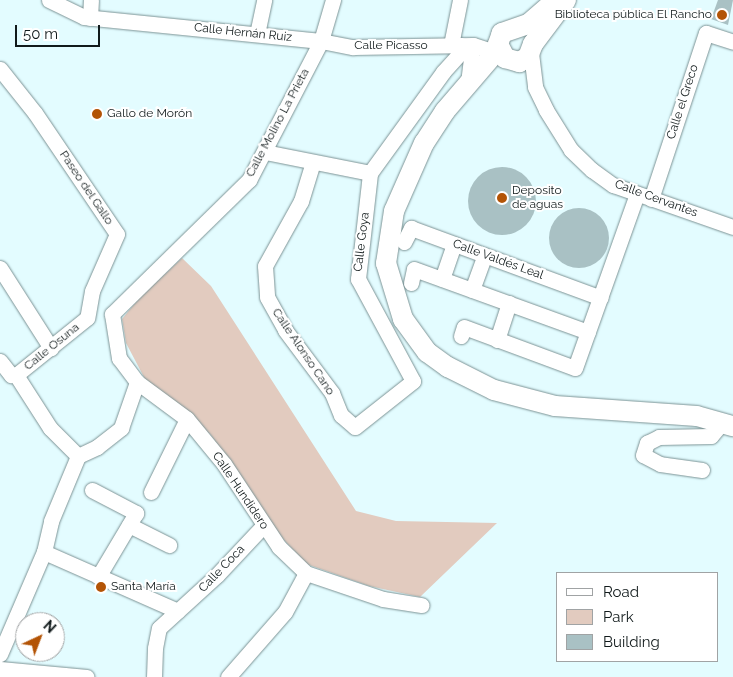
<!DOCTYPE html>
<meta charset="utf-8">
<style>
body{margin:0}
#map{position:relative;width:733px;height:677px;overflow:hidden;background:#e3fcff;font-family:Raleway,sans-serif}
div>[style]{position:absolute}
.green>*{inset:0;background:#e2cbbf}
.building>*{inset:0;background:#a9c1c4}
.round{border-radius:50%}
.roads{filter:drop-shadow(0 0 1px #7c9395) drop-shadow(0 0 1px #7c9395)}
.minor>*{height:15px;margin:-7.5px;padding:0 7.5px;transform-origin:7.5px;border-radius:7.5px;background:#fff}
.major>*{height:20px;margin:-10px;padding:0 10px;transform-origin:10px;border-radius:10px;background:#fff}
.dots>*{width:14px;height:14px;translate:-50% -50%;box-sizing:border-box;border:2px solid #fff;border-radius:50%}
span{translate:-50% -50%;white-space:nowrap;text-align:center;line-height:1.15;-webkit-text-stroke:4px #fff;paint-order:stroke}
.poi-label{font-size:12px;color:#111a1b}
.right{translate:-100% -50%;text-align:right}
.left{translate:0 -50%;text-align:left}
.street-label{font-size:12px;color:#111a1b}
.legend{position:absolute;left:556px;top:572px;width:162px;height:90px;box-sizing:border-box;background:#fff;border:1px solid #a0a3a4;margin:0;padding:6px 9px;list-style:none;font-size:15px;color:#111a1b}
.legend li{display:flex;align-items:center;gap:10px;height:25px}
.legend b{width:25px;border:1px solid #a0a3a4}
.north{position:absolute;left:15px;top:612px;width:50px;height:50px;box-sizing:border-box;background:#fff;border:1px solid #a0a3a4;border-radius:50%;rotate:43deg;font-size:14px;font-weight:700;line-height:20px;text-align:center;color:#111a1b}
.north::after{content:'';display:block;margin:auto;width:18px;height:22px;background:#b35406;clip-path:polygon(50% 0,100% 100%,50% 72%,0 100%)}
.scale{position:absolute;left:15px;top:25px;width:85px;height:22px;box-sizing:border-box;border:2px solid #111a1b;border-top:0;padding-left:6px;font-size:15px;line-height:18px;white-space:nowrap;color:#111a1b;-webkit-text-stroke:4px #fff;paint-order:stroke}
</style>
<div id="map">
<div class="green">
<i style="clip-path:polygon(182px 258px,211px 286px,356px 511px,396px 521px,497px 523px,420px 597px,369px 586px,306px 564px,283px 539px,210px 434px,146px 381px,126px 343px,122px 319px,140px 297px)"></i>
</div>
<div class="building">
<i style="clip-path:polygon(718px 0,733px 0,728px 25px,711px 19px)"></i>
<i class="round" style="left:468px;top:167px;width:68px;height:68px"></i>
<i class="round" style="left:549px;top:208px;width:60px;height:60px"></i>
</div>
<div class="roads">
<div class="minor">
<i style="left:49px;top:0;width:39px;rotate:26deg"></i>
<i style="left:84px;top:17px;width:238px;rotate:5.8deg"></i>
<i style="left:321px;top:41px;width:33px;rotate:11deg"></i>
<i style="left:353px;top:47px;width:120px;rotate:-1deg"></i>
<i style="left:473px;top:45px;width:29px;rotate:18deg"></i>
<i style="left:90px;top:18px;width:18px;rotate:-87deg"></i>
<i style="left:257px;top:34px;width:35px;rotate:-78deg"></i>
<i style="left:451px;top:45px;width:46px;rotate:-78.7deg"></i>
<i style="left:531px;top:53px;width:34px;rotate:83deg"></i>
<i style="left:535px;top:87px;width:25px;rotate:64deg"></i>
<i style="left:546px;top:110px;width:47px;rotate:58deg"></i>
<i style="left:571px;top:150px;width:29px;rotate:44deg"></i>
<i style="left:592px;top:170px;width:26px;rotate:36deg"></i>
<i style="left:613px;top:185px;width:127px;rotate:19.3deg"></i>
<i style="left:0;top:69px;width:56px;rotate:51.5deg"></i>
<i style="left:35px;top:113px;width:146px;rotate:55.9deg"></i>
<i style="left:117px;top:234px;width:62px;rotate:113.7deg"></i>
<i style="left:92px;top:291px;width:27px;rotate:100deg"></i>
<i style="left:468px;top:83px;width:38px;rotate:-83deg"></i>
<i style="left:265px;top:152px;width:107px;rotate:11.3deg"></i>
<i style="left:313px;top:162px;width:41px;rotate:107.1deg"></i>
<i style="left:301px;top:201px;width:74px;rotate:119deg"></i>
<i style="left:265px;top:266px;width:31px;rotate:86deg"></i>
<i style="left:267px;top:297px;width:38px;rotate:61deg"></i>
<i style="left:285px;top:330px;width:79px;rotate:53.3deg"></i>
<i style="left:332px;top:393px;width:24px;rotate:68deg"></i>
<i style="left:341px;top:415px;width:18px;rotate:41deg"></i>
<i style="left:355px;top:427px;width:74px;rotate:-38.4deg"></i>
<i style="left:413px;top:381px;width:116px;rotate:-118.3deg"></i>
<i style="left:358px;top:279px;width:107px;rotate:-83.5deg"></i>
<i style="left:370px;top:173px;width:125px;rotate:-54.1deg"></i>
<i style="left:443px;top:72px;width:25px;rotate:-48deg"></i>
<i style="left:460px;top:53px;width:8px;rotate:-83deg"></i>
<i style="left:651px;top:199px;width:175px;rotate:-71.7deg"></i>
<i style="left:706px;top:33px;width:28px;rotate:18deg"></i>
<i style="left:404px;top:242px;width:16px;rotate:-63deg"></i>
<i style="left:411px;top:228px;width:202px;rotate:20.2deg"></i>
<i style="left:0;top:268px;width:95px;rotate:57.5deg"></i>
<i style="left:442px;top:279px;width:37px;rotate:-71deg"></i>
<i style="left:411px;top:283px;width:14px;rotate:-78deg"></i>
<i style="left:414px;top:269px;width:185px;rotate:19.9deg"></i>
<i style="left:472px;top:290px;width:37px;rotate:-70deg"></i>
<i style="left:112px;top:314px;width:45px;rotate:81deg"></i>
<i style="left:119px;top:358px;width:30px;rotate:53deg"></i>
<i style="left:137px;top:382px;width:62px;rotate:36.5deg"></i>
<i style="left:187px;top:419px;width:58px;rotate:50.6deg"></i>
<i style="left:224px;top:464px;width:100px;rotate:56.5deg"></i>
<i style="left:279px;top:547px;width:37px;rotate:44deg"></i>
<i style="left:306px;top:573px;width:81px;rotate:18.7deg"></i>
<i style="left:383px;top:599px;width:39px;rotate:9deg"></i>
<i style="left:112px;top:314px;width:192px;rotate:-44.4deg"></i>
<i style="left:249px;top:180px;width:157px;rotate:-62.6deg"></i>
<i style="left:321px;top:41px;width:43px;rotate:-73.7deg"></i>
<i style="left:461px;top:336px;width:9px;rotate:-72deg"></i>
<i style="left:464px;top:327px;width:118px;rotate:20.3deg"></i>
<i style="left:575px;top:368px;width:185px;rotate:-70.4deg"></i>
<i style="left:497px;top:340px;width:39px;rotate:-72deg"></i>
<i style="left:0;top:361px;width:18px;rotate:52deg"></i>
<i style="left:11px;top:375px;width:5px"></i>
<i style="left:16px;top:375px;width:63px;rotate:57.3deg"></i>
<i style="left:50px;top:428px;width:40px;rotate:45deg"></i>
<i style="left:16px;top:375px;width:91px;rotate:-38.8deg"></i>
<i style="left:702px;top:470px;width:42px;rotate:-171.9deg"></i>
<i style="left:660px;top:464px;width:19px;rotate:-152deg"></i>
<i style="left:643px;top:455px;width:13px;rotate:-72deg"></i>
<i style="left:647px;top:443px;width:13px;rotate:-27deg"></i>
<i style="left:659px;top:437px;width:52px;rotate:-1.1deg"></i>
<i style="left:711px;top:436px;width:17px;rotate:-50deg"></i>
<i style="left:92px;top:490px;width:50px;rotate:27.6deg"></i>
<i style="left:136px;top:513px;width:74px;rotate:120.7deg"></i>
<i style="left:151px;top:492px;width:81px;rotate:-63.7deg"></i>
<i style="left:129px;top:525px;width:45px;rotate:26.6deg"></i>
<i style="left:44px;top:552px;width:146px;rotate:23.8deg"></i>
<i style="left:0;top:654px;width:111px;rotate:-66.7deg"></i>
<i style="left:44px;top:552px;width:32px;rotate:-77deg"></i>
<i style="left:51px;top:521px;width:70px;rotate:-67.4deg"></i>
<i style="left:78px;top:456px;width:21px;rotate:-25deg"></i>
<i style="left:97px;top:447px;width:31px;rotate:-38deg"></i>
<i style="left:121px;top:428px;width:49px;rotate:-70.8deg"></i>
<i style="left:0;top:669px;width:87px;rotate:5.3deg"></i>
<i style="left:154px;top:677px;width:29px;rotate:-88deg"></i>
<i style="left:155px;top:648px;width:20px;rotate:-79deg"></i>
<i style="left:159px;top:628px;width:79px;rotate:-42.4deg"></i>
<i style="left:217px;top:575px;width:67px;rotate:-46.8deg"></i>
<i style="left:228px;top:677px;width:86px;rotate:-48.8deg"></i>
<i style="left:285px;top:612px;width:44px;rotate:-61.7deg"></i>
</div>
<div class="major">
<i style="left:556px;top:0;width:37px;rotate:139deg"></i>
<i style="left:528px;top:24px;width:28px;rotate:161deg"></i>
<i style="left:502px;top:33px;width:12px;rotate:110deg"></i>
<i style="left:498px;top:44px;width:16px;rotate:63deg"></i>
<i style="left:505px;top:58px;width:15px;rotate:16deg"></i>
<i style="left:519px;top:62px;width:10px;rotate:-29deg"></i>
<i style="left:528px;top:57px;width:14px;rotate:-69deg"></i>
<i style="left:533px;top:44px;width:55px;rotate:-53.1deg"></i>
<i style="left:499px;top:48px;width:83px;rotate:130.6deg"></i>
<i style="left:445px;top:111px;width:38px;rotate:123deg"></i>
<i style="left:424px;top:143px;width:74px;rotate:113.8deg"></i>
<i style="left:394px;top:211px;width:53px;rotate:98.7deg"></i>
<i style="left:386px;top:263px;width:59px;rotate:73.1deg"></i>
<i style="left:403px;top:319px;width:41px;rotate:54deg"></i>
<i style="left:427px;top:352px;width:26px;rotate:36deg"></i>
<i style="left:448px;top:367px;width:51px;rotate:26.6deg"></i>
<i style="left:494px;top:390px;width:63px;rotate:14.7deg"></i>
<i style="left:555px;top:406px;width:142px;rotate:4deg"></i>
<i style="left:697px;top:416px;width:37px;rotate:16deg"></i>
</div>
</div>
<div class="dots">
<i style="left:722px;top:15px;background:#b35406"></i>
<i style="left:97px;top:114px;background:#b35406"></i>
<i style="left:502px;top:198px;background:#b35406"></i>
<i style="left:101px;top:587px;background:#b35406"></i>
</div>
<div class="poi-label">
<span class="right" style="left:712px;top:15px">Biblioteca pública El Rancho</span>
<span class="left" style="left:107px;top:114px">Gallo de Morón</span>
<span class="left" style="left:512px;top:198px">Deposito<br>de aguas</span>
<span class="left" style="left:111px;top:587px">Santa María</span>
</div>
<div class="street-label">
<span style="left:243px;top:33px;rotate:6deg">Calle Hernán Ruiz</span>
<span style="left:391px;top:46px">Calle Picasso</span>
<span style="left:683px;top:102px;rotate:-72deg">Calle el Greco</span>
<span style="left:278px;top:123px;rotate:-62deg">Calle Molino La Prieta</span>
<span style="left:86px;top:188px;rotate:56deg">Paseo del Gallo</span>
<span style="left:656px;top:199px;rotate:20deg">Calle Cervantes</span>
<span style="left:362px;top:242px;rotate:-83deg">Calle Goya</span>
<span style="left:498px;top:260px;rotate:20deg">Calle Valdés Leal</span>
<span style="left:52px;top:347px;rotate:-39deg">Calle Osuna</span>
<span style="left:303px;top:352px;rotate:56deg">Calle Alonso Cano</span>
<span style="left:240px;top:491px;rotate:56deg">Calle Hundidero</span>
<span style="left:222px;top:569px;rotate:-46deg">Calle Coca</span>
</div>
<ul class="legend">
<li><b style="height:6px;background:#fff"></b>Road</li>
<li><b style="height:14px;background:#e2cbbf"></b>Park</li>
<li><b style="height:14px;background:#a9c1c4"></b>Building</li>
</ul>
<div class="north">N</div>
<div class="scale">50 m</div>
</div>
